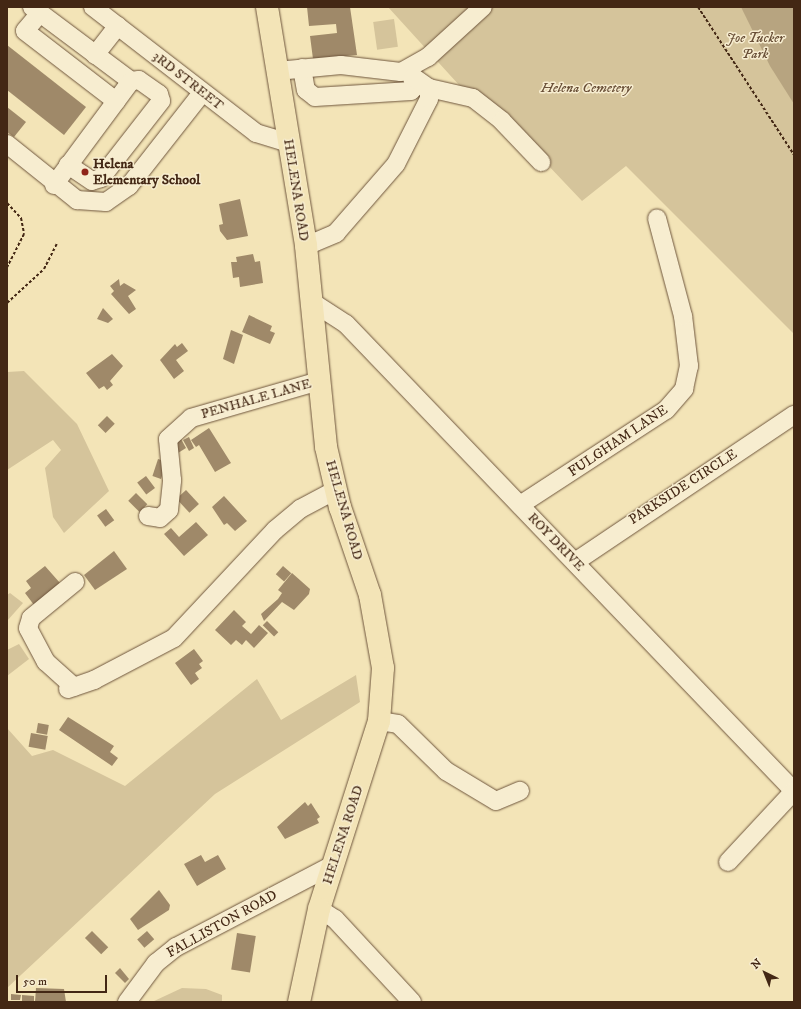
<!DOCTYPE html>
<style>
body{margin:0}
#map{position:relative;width:801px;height:1009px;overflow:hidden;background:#f3e4b7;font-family:"IM FELL DW Pica",serif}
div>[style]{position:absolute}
.green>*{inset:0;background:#d5c49b;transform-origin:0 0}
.water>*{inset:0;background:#b7a480}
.building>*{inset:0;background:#9f8969;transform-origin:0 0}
.path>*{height:2px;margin-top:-1px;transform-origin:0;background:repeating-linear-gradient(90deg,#432714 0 3px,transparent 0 5px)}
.roads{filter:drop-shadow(0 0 1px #6f563d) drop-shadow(0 0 1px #6f563d)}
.minor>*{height:18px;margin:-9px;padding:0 9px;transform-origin:9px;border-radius:9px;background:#f7edd0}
.major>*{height:22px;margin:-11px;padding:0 11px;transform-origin:11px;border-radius:11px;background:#f3e4b7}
.dots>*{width:11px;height:11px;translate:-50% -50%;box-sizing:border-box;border:2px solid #f7edd0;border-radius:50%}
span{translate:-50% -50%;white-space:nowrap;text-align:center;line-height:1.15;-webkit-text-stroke:3px #f7edd0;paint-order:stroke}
.park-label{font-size:14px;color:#684e36;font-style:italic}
.street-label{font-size:14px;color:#432714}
.poi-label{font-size:14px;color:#432714;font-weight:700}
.left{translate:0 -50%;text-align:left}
.frame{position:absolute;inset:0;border:8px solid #432714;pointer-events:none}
.north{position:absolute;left:745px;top:953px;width:40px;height:40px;-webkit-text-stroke:3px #f7edd0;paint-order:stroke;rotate:317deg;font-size:11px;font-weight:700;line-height:16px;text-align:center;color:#432714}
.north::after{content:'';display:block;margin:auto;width:14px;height:18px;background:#432714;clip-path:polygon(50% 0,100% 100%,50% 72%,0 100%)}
.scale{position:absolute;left:16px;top:975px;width:91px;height:18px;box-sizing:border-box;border:2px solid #432714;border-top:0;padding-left:5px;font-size:12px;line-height:14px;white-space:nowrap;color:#432714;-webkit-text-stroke:3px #f7edd0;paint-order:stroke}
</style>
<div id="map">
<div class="green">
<i style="clip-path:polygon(388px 7px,794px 7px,794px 334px,626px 166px,582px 201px,490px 104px,459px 85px)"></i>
<i style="left:394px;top:19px;width:28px;height:21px;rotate:82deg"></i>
<i style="clip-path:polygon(24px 371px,77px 424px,109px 491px,64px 533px,53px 517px,45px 468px,61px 450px,53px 440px,7px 470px,7px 372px)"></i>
<i style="clip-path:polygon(10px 593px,23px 603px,7px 621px,7px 595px)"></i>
<i style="clip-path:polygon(19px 644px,29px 659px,7px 676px,7px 650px)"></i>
<i style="clip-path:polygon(356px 675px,360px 702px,215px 794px,7px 988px,7px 728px,32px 756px,53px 750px,125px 786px,257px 679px,281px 720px)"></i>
<i style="clip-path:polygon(182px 988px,206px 989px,222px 995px,222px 1002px,152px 1002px)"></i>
</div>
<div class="water">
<i style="clip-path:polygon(741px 7px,794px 7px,794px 104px,770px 66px)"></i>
</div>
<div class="building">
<i style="clip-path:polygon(307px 7px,350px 7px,357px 55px,313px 59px,310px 36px,337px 33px,336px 24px,309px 26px)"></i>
<i style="clip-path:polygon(7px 45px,86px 107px,64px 135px,7px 90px)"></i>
<i style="clip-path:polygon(7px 107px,26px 122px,14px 137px,7px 132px)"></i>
<i style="clip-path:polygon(240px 199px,248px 236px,227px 240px,220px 231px,219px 225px,223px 224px,219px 204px)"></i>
<i style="clip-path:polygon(253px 254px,255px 262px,260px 261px,263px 283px,240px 287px,239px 277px,233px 278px,231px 262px,237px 262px,236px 257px)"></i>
<i style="clip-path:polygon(119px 279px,120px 286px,124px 283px,136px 290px,128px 296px,136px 309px,129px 314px,111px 294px,114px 291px,110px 286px)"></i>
<i style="clip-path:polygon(103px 308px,113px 319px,108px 323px,97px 319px)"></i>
<i style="clip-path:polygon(249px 315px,272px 326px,270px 331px,275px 333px,270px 344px,242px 332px)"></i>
<i style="clip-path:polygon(231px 330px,243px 335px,234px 364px,223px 359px)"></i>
<i style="clip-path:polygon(182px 343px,188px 351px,176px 360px,184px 371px,174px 379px,160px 360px,175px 344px,177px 347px)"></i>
<i style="clip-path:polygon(112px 354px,123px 366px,110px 381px,113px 385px,107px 390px,104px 386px,99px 389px,86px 373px)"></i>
<i style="left:107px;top:416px;width:11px;height:13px;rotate:45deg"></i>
<i style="clip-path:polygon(209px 428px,231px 463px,215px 472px,199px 445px,196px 447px,191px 440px)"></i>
<i style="clip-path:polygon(189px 437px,194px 448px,189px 451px,183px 440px)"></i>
<i style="clip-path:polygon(181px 439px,186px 448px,178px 453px,174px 444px)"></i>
<i style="left:158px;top:459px;width:9px;height:18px;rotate:18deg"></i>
<i style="left:146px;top:476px;width:15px;height:11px;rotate:53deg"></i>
<i style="left:186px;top:490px;width:19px;height:13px;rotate:47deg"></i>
<i style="left:136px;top:493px;width:16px;height:11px;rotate:45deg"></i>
<i style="clip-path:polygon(224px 496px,247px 521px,235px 531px,227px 523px,224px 525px,212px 507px)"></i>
<i style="left:106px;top:509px;width:14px;height:11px;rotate:54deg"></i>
<i style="clip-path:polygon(196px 522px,208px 535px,184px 556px,164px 534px,171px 528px,179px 537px)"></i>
<i style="clip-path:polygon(114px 551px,127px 569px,95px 590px,84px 575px)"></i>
<i style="clip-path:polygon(45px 566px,60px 583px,34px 605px,25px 593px,31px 588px,26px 581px)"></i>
<i style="left:283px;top:566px;width:11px;height:11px;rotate:41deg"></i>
<i style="clip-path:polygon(292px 573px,310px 589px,309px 594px,294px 610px,282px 602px,264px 621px,261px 614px,278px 599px,282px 593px,278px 590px)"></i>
<i style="clip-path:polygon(234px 610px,246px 622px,242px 626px,251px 634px,259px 625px,268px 633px,254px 648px,246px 640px,242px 645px,236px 640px,231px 645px,215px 630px)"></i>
<i style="left:267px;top:621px;width:16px;height:6px;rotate:45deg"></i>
<i style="clip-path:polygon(194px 649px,203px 661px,199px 664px,202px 668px,195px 673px,199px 679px,191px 685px,175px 663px)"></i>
<i style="clip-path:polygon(68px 717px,114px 746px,110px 752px,118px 758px,112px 766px,59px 730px)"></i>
<i style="left:38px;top:723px;width:11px;height:10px;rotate:10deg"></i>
<i style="left:31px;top:733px;width:17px;height:14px;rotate:10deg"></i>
<i style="clip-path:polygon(305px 802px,308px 806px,311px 803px,320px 817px,317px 819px,319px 823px,285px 839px,277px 827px)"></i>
<i style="clip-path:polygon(201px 855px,205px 862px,218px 855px,226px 869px,197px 886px,184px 864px)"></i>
<i style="clip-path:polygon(159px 890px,170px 905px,169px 910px,138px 930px,130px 919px)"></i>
<i style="left:92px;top:931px;width:23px;height:10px;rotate:45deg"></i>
<i style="left:147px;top:931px;width:11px;height:13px;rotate:49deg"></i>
<i style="left:237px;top:933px;width:19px;height:37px;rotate:9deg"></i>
<i style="clip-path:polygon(120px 968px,129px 979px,125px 983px,115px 973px)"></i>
<i style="clip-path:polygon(36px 988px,64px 989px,66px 1002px,35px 1002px)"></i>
<i style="clip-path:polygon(11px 994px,21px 995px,20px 1000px,11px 1000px)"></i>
<i style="clip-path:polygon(22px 995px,34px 996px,34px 1001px,22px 1001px)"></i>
</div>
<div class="path">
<i style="left:698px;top:7px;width:176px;rotate:57deg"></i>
<i style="left:7px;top:203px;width:21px;rotate:47deg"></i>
<i style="left:21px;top:218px;width:16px;rotate:79deg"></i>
<i style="left:24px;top:234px;width:38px;rotate:117deg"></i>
<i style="left:7px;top:303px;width:50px;rotate:-42.6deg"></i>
<i style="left:44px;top:269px;width:28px;rotate:-63deg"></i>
</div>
<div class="roads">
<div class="minor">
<i style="left:32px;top:7px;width:124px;rotate:36.8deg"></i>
<i style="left:93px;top:7px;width:206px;rotate:37.7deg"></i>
<i style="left:256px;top:133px;width:34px;rotate:17deg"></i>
<i style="left:40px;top:13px;width:23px;rotate:130deg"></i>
<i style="left:25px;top:31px;width:115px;rotate:37.6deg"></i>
<i style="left:95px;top:55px;width:37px;rotate:-52deg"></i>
<i style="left:302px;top:68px;width:22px;rotate:80deg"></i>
<i style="left:306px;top:90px;width:11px;rotate:38deg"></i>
<i style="left:315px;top:97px;width:96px;rotate:-3.6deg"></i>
<i style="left:411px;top:91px;width:6px;rotate:-45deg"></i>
<i style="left:415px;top:87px;width:19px;rotate:-108deg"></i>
<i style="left:277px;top:71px;width:64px;rotate:-5.4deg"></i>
<i style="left:341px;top:65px;width:60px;rotate:6.7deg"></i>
<i style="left:401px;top:72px;width:31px;rotate:-29deg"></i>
<i style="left:428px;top:57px;width:74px;rotate:-42.3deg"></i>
<i style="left:429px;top:88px;width:45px;rotate:12.8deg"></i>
<i style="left:473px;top:98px;width:37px;rotate:38deg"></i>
<i style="left:502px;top:121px;width:57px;rotate:46.4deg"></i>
<i style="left:7px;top:144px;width:90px;rotate:38.7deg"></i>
<i style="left:77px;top:200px;width:29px;rotate:4deg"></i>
<i style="left:106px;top:202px;width:28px;rotate:-35deg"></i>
<i style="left:129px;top:186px;width:118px;rotate:-51.9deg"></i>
<i style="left:54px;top:185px;width:129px;rotate:-53.5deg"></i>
<i style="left:131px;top:81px;width:8px;rotate:-7deg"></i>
<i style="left:139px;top:80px;width:24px;rotate:35deg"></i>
<i style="left:159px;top:94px;width:7px;rotate:74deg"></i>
<i style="left:161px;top:101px;width:98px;rotate:127.9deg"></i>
<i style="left:101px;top:178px;width:9px;rotate:162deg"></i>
<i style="left:92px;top:181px;width:29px;rotate:-146deg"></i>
<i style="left:306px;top:246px;width:33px;rotate:-23deg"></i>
<i style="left:336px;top:233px;width:91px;rotate:-49deg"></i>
<i style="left:396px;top:164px;width:73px;rotate:-63.1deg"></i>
<i style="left:429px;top:99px;width:11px;rotate:-90deg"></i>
<i style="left:429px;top:88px;width:19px;rotate:-145deg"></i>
<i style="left:312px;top:302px;width:40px;rotate:32.9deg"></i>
<i style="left:346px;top:324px;width:647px;rotate:46.19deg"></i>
<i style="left:520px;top:505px;width:174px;rotate:-33.1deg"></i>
<i style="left:666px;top:410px;width:28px;rotate:-49deg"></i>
<i style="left:684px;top:389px;width:24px;rotate:-78deg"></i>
<i style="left:689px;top:366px;width:50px;rotate:-96.8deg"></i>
<i style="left:683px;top:316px;width:101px;rotate:-104.9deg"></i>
<i style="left:148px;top:516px;width:12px;rotate:9deg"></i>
<i style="left:160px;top:518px;width:12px;rotate:-42deg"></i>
<i style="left:169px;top:510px;width:30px;rotate:-84deg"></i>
<i style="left:172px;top:480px;width:41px;rotate:-95.6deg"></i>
<i style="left:168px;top:439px;width:31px;rotate:-42deg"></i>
<i style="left:191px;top:418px;width:133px;rotate:-16.1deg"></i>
<i style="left:575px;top:562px;width:264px;rotate:-33.9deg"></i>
<i style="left:74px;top:687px;width:38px;rotate:-138deg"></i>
<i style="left:46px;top:662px;width:38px;rotate:-118deg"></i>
<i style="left:28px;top:628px;width:10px;rotate:-73deg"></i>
<i style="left:31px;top:618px;width:57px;rotate:-39.3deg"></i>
<i style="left:68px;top:689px;width:28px;rotate:-19deg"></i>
<i style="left:94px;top:680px;width:90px;rotate:-27.7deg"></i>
<i style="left:174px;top:638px;width:148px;rotate:-46.9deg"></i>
<i style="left:275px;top:530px;width:33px;rotate:-40deg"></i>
<i style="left:300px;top:509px;width:40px;rotate:-28deg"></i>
<i style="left:379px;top:721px;width:19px;rotate:9deg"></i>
<i style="left:398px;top:724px;width:67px;rotate:44.4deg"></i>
<i style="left:446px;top:771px;width:58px;rotate:31deg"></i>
<i style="left:496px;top:801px;width:26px;rotate:-23deg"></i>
<i style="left:728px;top:862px;width:97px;rotate:-47.1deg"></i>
<i style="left:319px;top:909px;width:19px;rotate:32deg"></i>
<i style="left:335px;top:919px;width:113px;rotate:47.1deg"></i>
<i style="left:127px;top:1002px;width:49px;rotate:-53.4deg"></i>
<i style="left:156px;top:963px;width:26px;rotate:-39deg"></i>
<i style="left:176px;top:947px;width:177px;rotate:-27.6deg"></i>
</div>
<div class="major">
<i style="left:267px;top:7px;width:242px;rotate:80.7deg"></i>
<i style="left:306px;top:246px;width:202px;rotate:84.3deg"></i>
<i style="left:326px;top:447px;width:62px;rotate:76.9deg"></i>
<i style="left:340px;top:507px;width:93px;rotate:71.2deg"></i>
<i style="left:370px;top:595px;width:74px;rotate:79.9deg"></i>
<i style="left:383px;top:668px;width:53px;rotate:94.3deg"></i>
<i style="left:379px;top:721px;width:197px;rotate:107.7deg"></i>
<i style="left:319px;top:909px;width:95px;rotate:102.1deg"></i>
</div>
</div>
<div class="dots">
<i style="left:85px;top:172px;background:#8f2418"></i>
</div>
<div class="park-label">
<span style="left:755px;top:46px">Joe Tucker<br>Park</span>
<span style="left:586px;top:88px">Helena Cemetery</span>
</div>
<div class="street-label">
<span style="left:188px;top:81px;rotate:38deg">3RD STREET</span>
<span style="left:296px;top:190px;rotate:81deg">HELENA ROAD</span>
<span style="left:256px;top:399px;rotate:-16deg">PENHALE LANE</span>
<span style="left:618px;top:441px;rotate:-34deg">FULGHAM LANE</span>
<span style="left:683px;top:487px;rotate:-33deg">PARKSIDE CIRCLE</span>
<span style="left:344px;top:510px;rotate:74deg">HELENA ROAD</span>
<span style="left:556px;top:542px;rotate:46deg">ROY DRIVE</span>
<span style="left:343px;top:835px;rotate:-72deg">HELENA ROAD</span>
<span style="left:222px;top:924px;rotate:-29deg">FALLISTON ROAD</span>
</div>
<div class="poi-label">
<span class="left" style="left:93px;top:172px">Helena<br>Elementary School</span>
</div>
<div class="frame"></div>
<div class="north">N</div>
<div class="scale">50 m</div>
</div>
